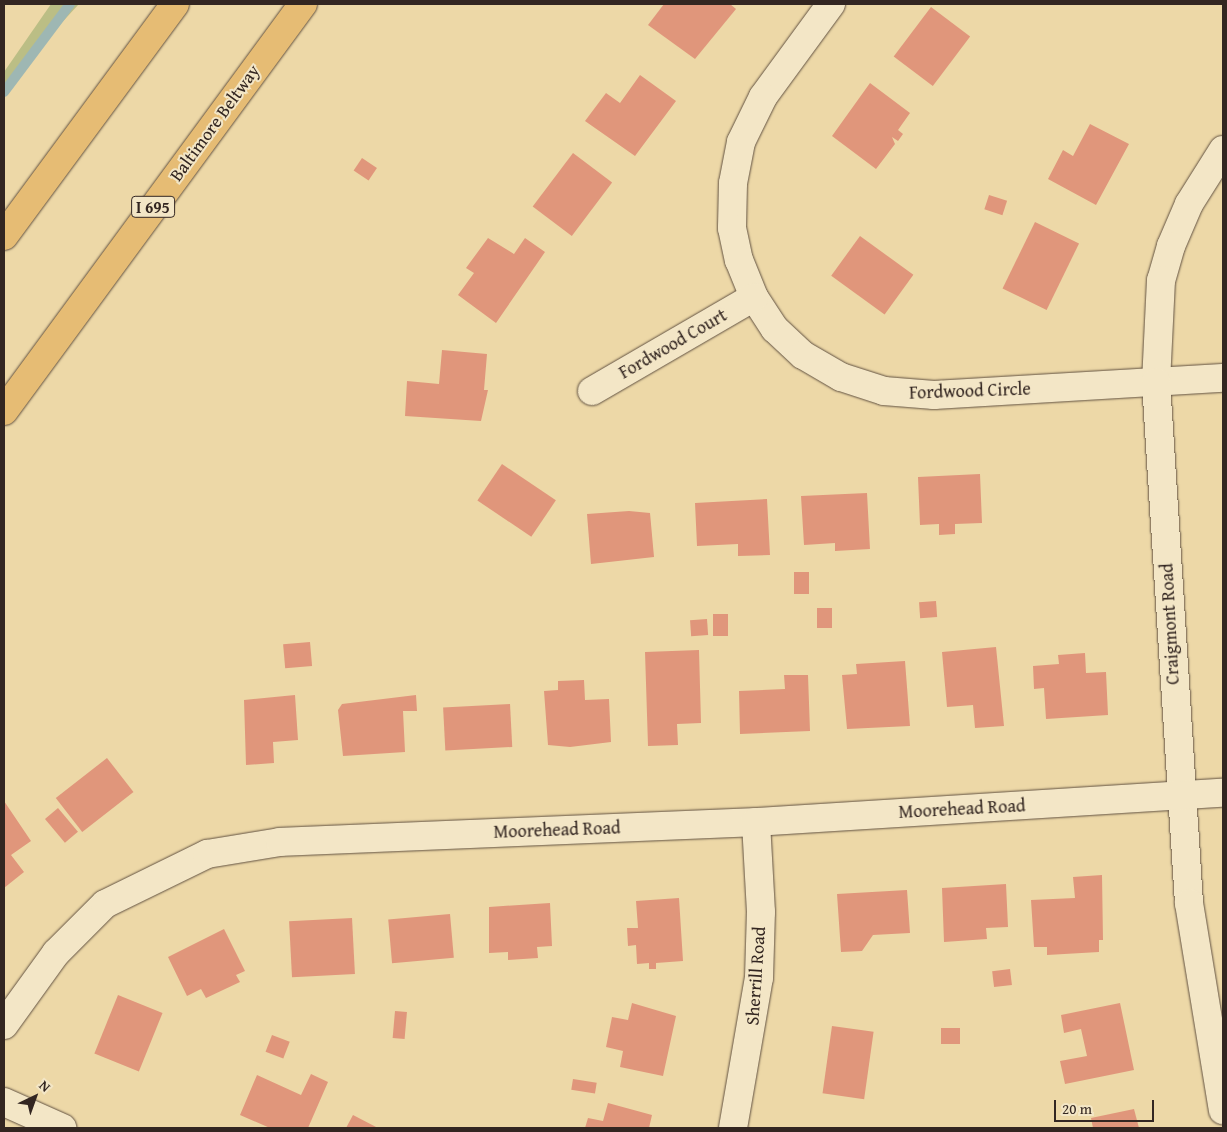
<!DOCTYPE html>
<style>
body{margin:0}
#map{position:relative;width:1227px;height:1132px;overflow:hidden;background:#edd8a7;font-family:"Gentium Book Plus",serif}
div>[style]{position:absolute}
.green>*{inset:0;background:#bbbe85}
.stream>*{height:10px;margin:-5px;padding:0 5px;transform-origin:5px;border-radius:5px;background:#9eb7b3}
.building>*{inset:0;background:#e0967b;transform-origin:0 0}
.roads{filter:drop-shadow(0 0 1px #625242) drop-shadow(0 0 1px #625242)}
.street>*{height:28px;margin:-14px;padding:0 14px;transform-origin:14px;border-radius:14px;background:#f3e6c6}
.highway>*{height:28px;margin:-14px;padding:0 14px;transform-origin:14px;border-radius:14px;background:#e6bc74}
span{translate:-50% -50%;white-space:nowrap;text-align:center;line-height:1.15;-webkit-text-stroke:4px #f3e6c6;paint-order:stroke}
.shield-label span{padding:1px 4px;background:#f3e6c6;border:1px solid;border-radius:4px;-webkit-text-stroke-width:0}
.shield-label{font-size:16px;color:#332621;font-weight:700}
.street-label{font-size:18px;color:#332621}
.frame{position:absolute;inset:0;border:5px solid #332621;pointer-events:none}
.north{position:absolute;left:10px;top:1072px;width:50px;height:50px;-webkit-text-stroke:4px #f3e6c6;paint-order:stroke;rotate:42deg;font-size:14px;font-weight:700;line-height:20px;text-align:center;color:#332621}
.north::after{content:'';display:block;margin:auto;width:18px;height:22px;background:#332621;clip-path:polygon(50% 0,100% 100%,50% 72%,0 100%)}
.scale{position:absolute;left:1054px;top:1100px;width:100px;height:22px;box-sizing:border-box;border:2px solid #332621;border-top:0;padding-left:6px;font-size:15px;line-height:18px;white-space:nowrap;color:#332621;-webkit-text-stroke:4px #f3e6c6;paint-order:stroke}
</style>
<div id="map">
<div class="green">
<i style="clip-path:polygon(51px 4px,79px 4px,4px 85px,4px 72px)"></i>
</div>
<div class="stream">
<i style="left:4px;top:92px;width:110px;rotate:-53.1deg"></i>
</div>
<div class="building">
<i style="clip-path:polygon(664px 4px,730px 4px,736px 9px,695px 59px,648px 25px)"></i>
<i style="left:931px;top:7px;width:49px;height:62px;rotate:37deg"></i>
<i style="clip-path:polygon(640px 75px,676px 101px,635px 156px,585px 121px,606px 93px,620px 103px)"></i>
<i style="clip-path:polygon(870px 83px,910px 113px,898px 130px,903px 134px,898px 141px,892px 137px,895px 144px,876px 169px,832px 136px)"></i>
<i style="clip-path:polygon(1090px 124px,1129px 144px,1096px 205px,1048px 179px,1063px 150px,1073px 156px)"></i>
<i style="left:573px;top:153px;width:49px;height:67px;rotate:37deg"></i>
<i style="left:362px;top:158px;width:18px;height:15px;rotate:34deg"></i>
<i style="left:989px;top:195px;width:19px;height:15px;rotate:18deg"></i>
<i style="left:1035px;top:222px;width:49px;height:74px;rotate:26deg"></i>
<i style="left:860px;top:236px;width:66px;height:49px;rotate:36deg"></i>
<i style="clip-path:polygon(488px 238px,514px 254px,525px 238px,545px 252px,496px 323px,458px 295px,474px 273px,466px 268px)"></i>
<i style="clip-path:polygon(442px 350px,487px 354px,484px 390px,488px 390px,481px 421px,405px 416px,407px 381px,439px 384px)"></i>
<i style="left:502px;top:464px;width:65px;height:44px;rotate:34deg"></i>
<i style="clip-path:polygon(980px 474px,982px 523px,955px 524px,955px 534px,939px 535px,939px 524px,920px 525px,918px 477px)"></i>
<i style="clip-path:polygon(867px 493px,870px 549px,835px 551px,835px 543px,804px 545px,801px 496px)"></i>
<i style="clip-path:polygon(767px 499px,770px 555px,738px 556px,738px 544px,697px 546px,695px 503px)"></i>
<i style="clip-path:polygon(629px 511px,650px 513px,654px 557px,591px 564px,587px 514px)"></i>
<i style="left:794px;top:572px;width:15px;height:22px"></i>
<i style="left:936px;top:601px;width:16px;height:17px;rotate:86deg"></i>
<i style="left:832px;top:608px;width:20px;height:15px;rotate:90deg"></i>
<i style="left:713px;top:614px;width:15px;height:22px"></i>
<i style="left:707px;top:619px;width:16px;height:17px;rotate:86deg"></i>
<i style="left:310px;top:642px;width:24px;height:27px;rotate:85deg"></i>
<i style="clip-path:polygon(996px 647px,1004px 726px,975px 728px,973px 705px,947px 707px,942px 652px)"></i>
<i style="clip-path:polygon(699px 650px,701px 723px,677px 724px,678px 745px,648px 746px,645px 652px)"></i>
<i style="clip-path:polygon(1085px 653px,1086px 673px,1106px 672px,1108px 715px,1046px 719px,1044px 688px,1034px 689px,1033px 666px,1059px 664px,1058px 655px)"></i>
<i style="clip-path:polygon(905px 661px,910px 726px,847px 729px,842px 675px,857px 674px,856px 664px)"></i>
<i style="clip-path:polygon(784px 675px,808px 675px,810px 731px,740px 734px,739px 691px,785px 689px)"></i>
<i style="clip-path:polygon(584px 680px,585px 700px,609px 699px,611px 742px,570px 747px,548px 745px,544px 691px,558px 690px,558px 681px)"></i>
<i style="clip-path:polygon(295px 695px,298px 740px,273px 742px,274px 763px,246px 765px,244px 700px)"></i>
<i style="clip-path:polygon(416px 695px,417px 711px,403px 711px,405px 752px,343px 756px,338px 710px,342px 704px)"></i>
<i style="left:510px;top:704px;width:43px;height:67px;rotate:87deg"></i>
<i style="left:107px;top:758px;width:43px;height:65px;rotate:52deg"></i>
<i style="clip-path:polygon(4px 801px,31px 841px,11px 855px,24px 872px,4px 888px)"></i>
<i style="left:58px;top:808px;width:31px;height:17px;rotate:50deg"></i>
<i style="clip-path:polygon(1102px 875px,1103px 940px,1099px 940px,1099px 952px,1047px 955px,1047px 947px,1034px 947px,1031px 900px,1075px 898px,1073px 877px)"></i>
<i style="clip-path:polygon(1006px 884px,1008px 927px,986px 928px,987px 939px,944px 942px,942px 888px)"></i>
<i style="clip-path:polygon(907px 890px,910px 933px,873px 935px,862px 951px,841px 952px,837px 894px)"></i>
<i style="clip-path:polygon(679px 898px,683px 961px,656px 963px,656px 969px,649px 969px,649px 963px,637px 964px,636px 945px,628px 946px,627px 928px,638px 928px,636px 901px)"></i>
<i style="clip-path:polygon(550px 903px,552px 946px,537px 947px,538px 958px,508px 960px,508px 952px,489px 953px,489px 907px)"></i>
<i style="left:450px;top:914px;width:44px;height:62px;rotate:85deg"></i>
<i style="left:352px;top:918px;width:56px;height:63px;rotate:87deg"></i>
<i style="clip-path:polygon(224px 929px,245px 971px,236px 975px,240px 982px,206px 998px,201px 989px,187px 996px,168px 957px)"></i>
<i style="left:1010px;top:969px;width:16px;height:18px;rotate:83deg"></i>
<i style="left:118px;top:995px;width:48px;height:63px;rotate:22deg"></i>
<i style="clip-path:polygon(632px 1003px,676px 1016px,663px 1076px,620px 1067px,623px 1051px,606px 1047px,612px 1017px,628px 1020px)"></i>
<i style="clip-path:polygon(1120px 1003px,1134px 1070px,1065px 1084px,1060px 1061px,1087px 1056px,1081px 1029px,1064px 1033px,1061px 1015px)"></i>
<i style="left:395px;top:1011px;width:12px;height:27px;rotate:5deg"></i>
<i style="left:832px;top:1026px;width:42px;height:68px;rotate:8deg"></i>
<i style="left:960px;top:1028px;width:16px;height:19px;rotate:90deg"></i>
<i style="left:272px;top:1035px;width:19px;height:18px;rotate:21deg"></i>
<i style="clip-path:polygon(311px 1074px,328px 1082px,308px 1128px,270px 1128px,240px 1115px,257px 1075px,301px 1095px)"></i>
<i style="left:573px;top:1079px;width:24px;height:11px;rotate:9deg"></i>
<i style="clip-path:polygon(608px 1103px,652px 1115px,649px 1128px,585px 1128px,588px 1118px,603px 1121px)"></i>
<i style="clip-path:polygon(1134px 1109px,1139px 1128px,1093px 1128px,1091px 1118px)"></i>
<i style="clip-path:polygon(353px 1115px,378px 1128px,346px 1128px)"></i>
</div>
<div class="roads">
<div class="street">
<i style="left:831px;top:4px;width:115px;rotate:126.2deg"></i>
<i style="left:763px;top:97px;width:50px;rotate:116.1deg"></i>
<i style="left:741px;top:142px;width:42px;rotate:101deg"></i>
<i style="left:733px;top:183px;width:45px;rotate:91.3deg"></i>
<i style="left:732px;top:228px;width:33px;rotate:78deg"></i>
<i style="left:739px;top:260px;width:40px;rotate:68deg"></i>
<i style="left:754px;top:297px;width:38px;rotate:57deg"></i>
<i style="left:775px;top:329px;width:38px;rotate:43deg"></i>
<i style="left:803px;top:355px;width:44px;rotate:30.1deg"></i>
<i style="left:841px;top:377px;width:45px;rotate:18deg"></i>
<i style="left:884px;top:391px;width:50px;rotate:4.6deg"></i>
<i style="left:934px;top:395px;width:289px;rotate:-3.4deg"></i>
<i style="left:1223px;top:150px;width:64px;rotate:122.2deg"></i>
<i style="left:1189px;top:204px;width:46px;rotate:113.2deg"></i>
<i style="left:1171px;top:246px;width:35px;rotate:106deg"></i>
<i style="left:1161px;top:280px;width:102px;rotate:92.8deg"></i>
<i style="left:1156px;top:382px;width:522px;rotate:86.38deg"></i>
<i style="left:1189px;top:903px;width:210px;rotate:80.7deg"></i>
<i style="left:592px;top:391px;width:187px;rotate:-30.1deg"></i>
<i style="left:4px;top:1025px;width:89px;rotate:-54.2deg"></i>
<i style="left:56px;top:953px;width:69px;rotate:-45deg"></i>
<i style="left:105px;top:904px;width:114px;rotate:-26.1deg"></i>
<i style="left:207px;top:854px;width:74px;rotate:-9.3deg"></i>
<i style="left:280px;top:842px;width:476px;rotate:-2.4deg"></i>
<i style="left:756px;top:822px;width:468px;rotate:-3.6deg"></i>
<i style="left:4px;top:1102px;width:64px;rotate:24.1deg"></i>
<i style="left:733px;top:1128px;width:152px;rotate:-80.2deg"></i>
<i style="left:759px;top:978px;width:66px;rotate:-88.3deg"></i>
<i style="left:761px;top:912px;width:90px;rotate:-93.2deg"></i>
</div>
<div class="highway">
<i style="left:4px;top:236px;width:288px;rotate:-53.6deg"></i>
<i style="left:4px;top:411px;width:505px;rotate:-53.7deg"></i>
</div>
</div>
<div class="shield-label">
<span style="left:153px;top:207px">I 695</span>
</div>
<div class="street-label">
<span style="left:215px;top:123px;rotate:-54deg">Baltimore Beltway</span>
<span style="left:673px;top:344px;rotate:-30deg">Fordwood Court</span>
<span style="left:970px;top:391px;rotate:-2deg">Fordwood Circle</span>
<span style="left:1170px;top:624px;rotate:-93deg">Craigmont Road</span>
<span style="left:962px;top:809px;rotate:-3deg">Moorehead Road</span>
<span style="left:557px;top:830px;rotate:-2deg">Moorehead Road</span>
<span style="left:756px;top:976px;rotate:-86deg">Sherrill Road</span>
</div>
<div class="frame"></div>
<div class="north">N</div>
<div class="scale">20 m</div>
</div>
